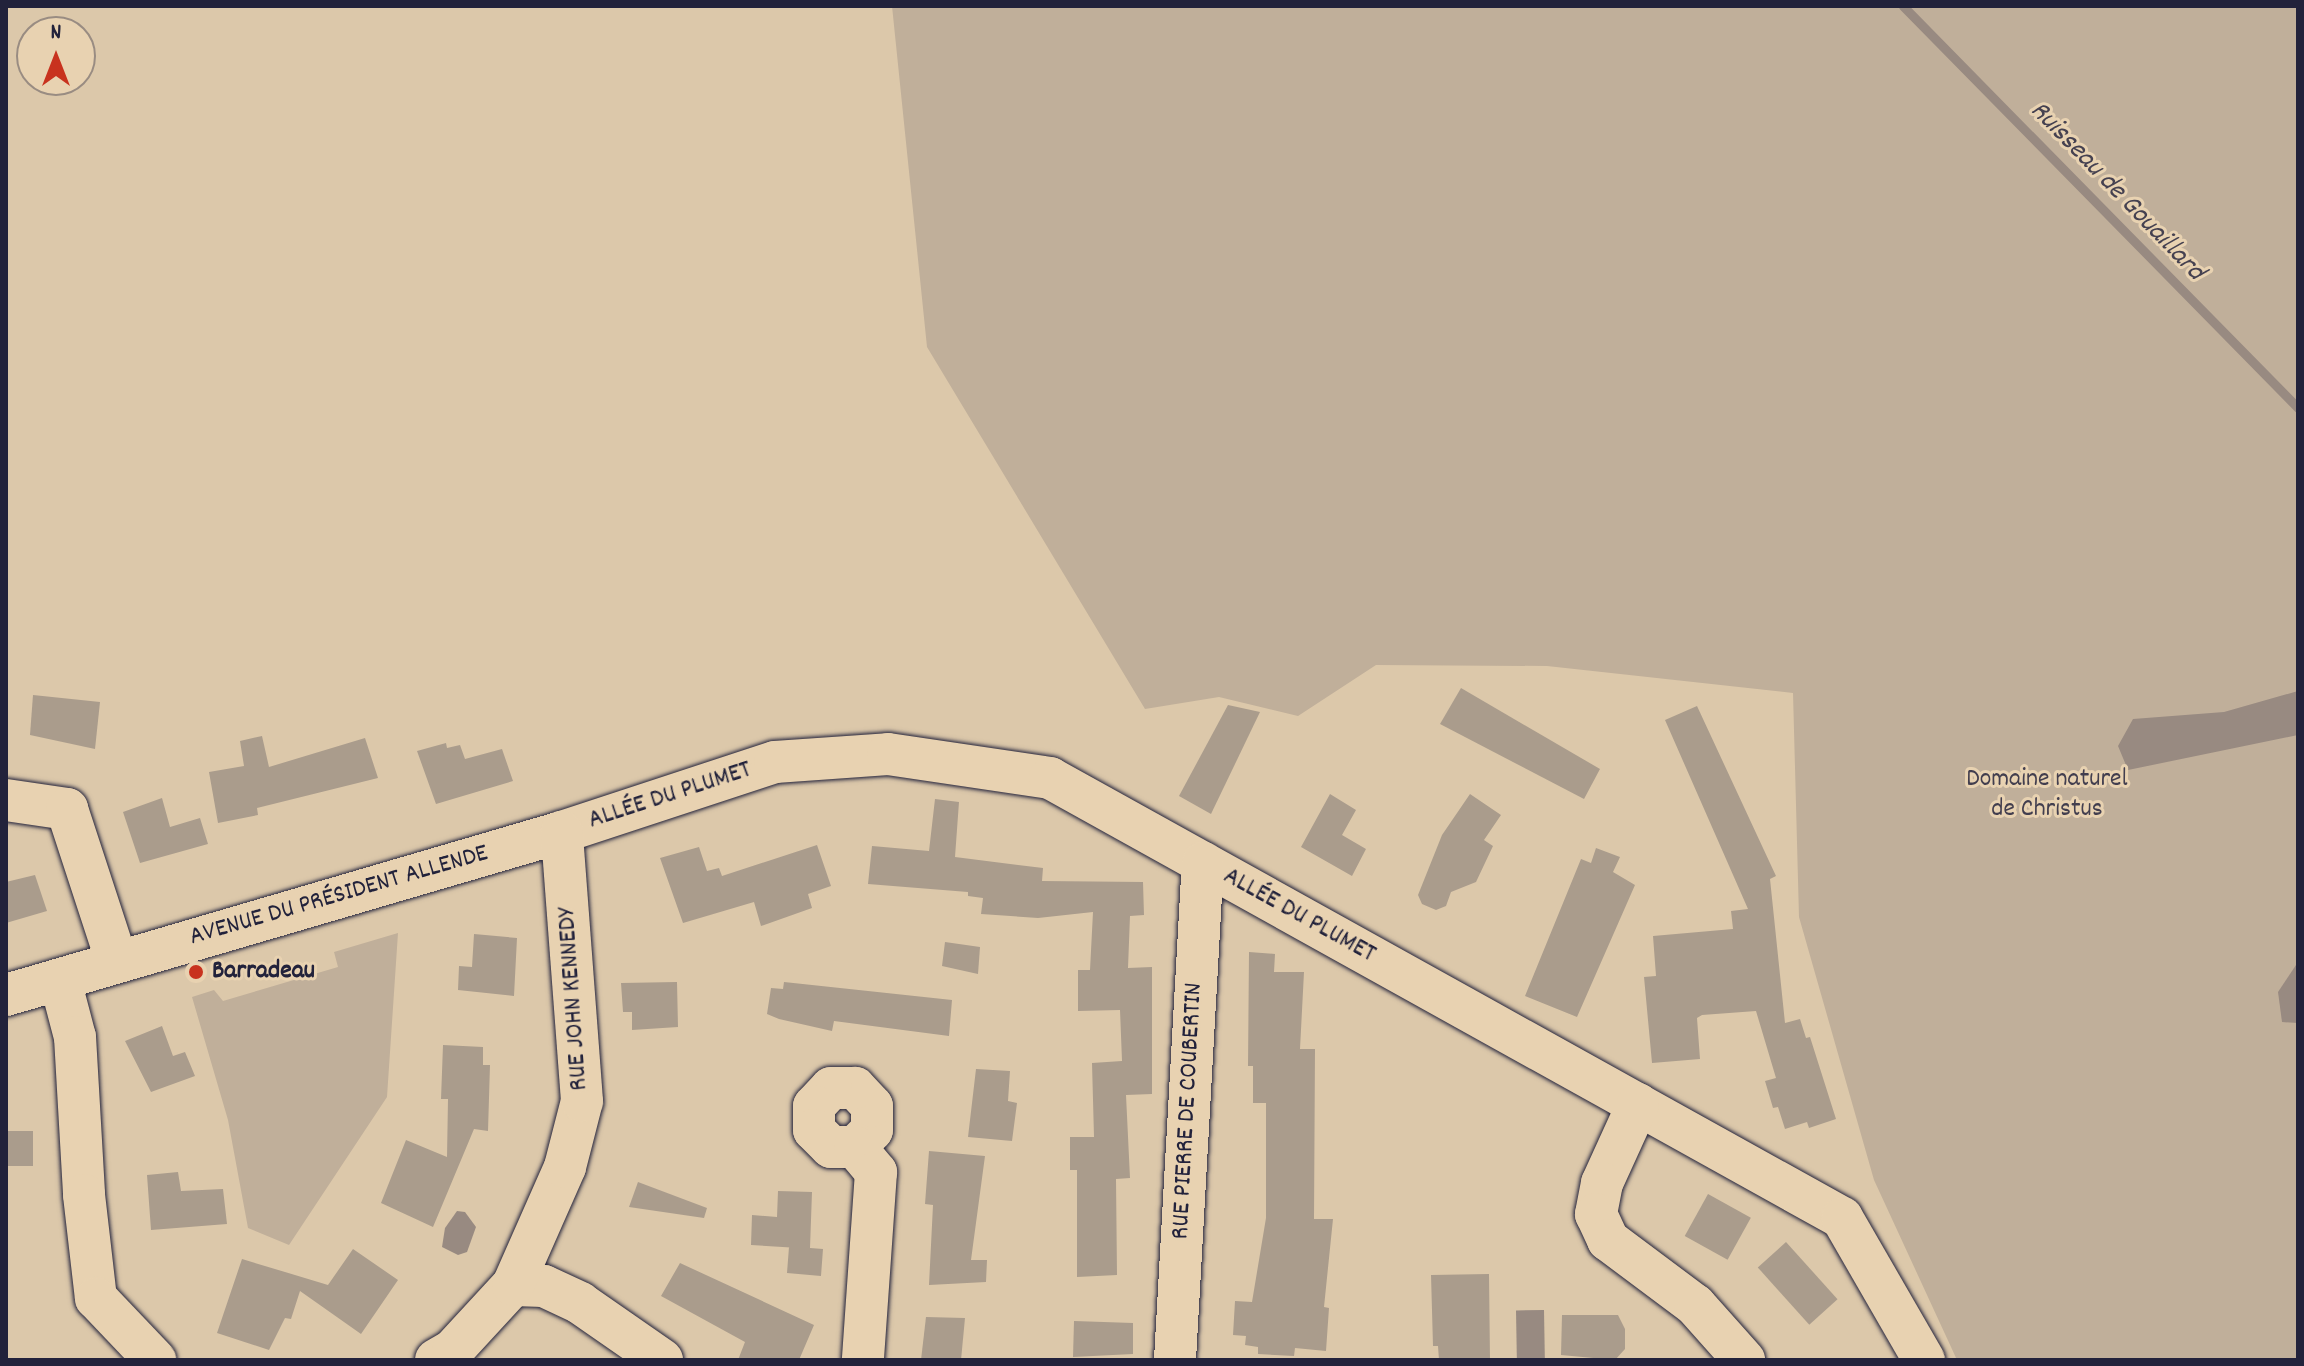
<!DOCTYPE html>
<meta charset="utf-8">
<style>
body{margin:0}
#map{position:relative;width:2304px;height:1366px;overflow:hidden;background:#dcc8aa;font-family:Dekko,sans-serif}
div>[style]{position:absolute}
.green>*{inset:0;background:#c0af9a}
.water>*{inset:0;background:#988a81;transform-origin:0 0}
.stream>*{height:9px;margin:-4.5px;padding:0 4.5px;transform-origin:4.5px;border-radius:4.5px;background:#988a81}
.building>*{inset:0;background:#aa9c8c;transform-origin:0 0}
.roads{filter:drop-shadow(0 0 2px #22223b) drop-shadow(0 0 2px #22223b)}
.minor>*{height:42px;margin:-21px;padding:0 21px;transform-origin:21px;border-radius:21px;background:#e8d2b1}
.dots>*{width:22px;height:22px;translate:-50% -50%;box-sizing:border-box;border:4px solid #e8d2b1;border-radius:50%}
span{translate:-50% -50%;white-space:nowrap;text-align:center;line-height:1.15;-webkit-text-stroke:6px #e8d2b1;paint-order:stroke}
.park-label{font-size:26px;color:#423e4e}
.street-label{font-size:26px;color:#22223b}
.poi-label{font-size:26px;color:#22223b;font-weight:700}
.left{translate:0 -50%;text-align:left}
.water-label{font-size:28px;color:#454150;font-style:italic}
.frame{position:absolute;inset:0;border:8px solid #22223b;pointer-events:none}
.north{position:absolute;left:16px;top:16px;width:80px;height:80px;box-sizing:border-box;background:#e8d2b1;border:2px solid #998c82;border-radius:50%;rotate:0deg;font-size:22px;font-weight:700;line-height:32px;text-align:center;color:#22223b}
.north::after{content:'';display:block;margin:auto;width:28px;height:36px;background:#c8321e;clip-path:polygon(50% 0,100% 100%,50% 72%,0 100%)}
</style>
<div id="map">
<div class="green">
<i style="clip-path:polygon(892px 6px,2298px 6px,2298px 1360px,1957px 1360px,1874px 1180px,1799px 917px,1793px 693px,1547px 666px,1376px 665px,1298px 716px,1219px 697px,1145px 709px,927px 347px)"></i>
<i style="clip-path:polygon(398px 933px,387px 1097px,289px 1245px,248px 1228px,228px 1120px,192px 997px,214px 990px,223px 1001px,338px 967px,334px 952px)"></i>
</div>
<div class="water">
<i style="clip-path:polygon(2298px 691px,2298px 735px,2128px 770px,2118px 746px,2133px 719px,2224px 712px)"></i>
<i style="clip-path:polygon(2298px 962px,2298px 1023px,2282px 1022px,2278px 992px)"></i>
<i style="clip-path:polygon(457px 1211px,465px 1212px,476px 1227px,467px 1252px,458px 1255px,442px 1247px,445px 1228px)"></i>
<i style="left:1544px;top:1310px;width:50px;height:28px;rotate:89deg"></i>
</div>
<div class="stream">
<i style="left:1903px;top:6px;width:564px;rotate:45.5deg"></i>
</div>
<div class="building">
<i style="clip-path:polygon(1461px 688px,1600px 769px,1584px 799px,1440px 724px)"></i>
<i style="clip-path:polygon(33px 695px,100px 702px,95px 749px,30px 735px)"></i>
<i style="clip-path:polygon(1228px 705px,1260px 712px,1211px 814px,1179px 796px)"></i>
<i style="clip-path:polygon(1697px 706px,1776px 876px,1770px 879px,1785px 1023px,1800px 1019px,1806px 1038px,1810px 1037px,1836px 1119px,1809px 1128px,1807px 1122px,1785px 1129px,1778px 1107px,1773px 1108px,1765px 1081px,1776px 1078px,1756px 1011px,1702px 1015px,1697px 1018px,1700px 1059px,1652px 1063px,1644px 977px,1656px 976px,1653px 936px,1733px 929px,1731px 911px,1748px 909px,1665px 720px)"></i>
<i style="clip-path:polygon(262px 736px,269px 767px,365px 738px,378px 778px,257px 808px,258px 815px,218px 823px,209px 772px,244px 766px,240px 741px)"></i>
<i style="clip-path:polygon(446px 743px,447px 748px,460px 745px,465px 759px,502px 749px,513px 781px,436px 804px,417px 751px)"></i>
<i style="clip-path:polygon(1330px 794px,1356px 810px,1342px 835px,1366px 849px,1352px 876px,1301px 847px)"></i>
<i style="clip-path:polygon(1470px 794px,1501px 815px,1484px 840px,1493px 846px,1476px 882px,1451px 892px,1446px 906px,1436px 910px,1422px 904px,1418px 895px,1442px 835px)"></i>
<i style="clip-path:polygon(162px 798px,170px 827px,200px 818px,208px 844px,140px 863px,123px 812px)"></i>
<i style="clip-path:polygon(935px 799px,959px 802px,955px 857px,1043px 868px,1042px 881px,1143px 882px,1144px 915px,1130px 916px,1128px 968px,1152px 967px,1152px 1094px,1126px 1095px,1130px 1178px,1116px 1179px,1117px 1275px,1077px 1277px,1077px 1170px,1070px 1170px,1070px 1137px,1094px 1137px,1092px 1063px,1122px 1061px,1120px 1010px,1078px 1011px,1078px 970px,1090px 970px,1093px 912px,1038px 918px,981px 914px,983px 898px,968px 896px,968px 892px,868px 884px,872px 846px,929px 851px)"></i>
<i style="clip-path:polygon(817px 845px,831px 886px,808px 894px,812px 908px,761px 926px,754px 902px,683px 923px,660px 858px,699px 847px,707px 871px,719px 868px,722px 876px)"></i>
<i style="clip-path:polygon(1596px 848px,1620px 857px,1613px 872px,1635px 885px,1577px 1017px,1525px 996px,1581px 859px,1591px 863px)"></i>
<i style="clip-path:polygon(35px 875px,47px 911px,6px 923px,6px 882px)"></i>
<i style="clip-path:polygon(474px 934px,517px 938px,514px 996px,458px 990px,459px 966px,472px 967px)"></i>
<i style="clip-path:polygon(945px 942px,980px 947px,978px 974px,942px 966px)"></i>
<i style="clip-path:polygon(1249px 952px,1275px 954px,1274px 972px,1304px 972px,1300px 1049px,1315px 1049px,1314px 1219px,1333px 1219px,1324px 1307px,1329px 1308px,1326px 1351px,1295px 1348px,1294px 1356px,1258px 1354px,1258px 1347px,1245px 1345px,1246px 1336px,1233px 1335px,1235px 1301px,1252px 1302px,1266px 1218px,1266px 1103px,1253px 1103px,1253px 1066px,1248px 1066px)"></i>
<i style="clip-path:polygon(677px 982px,678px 1027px,632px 1030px,632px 1012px,623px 1012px,621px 983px)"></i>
<i style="clip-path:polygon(784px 982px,952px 1000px,949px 1036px,834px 1021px,832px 1031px,779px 1019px,767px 1014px,771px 988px,783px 989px)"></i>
<i style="clip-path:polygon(162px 1026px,173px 1056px,185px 1052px,195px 1076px,151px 1092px,125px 1041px)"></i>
<i style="clip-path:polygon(443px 1045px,483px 1047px,483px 1065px,490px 1065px,488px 1131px,474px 1129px,433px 1227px,381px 1203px,406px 1140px,447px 1157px,448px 1099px,441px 1099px)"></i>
<i style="clip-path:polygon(976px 1069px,1010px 1071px,1008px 1101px,1017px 1103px,1012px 1141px,968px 1137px)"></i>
<i style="left:6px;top:1131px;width:27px;height:35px"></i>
<i style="clip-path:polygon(929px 1151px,985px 1156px,971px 1260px,987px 1260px,986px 1282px,929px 1285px,933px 1205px,925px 1204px)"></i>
<i style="clip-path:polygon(178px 1172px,181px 1191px,223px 1189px,227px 1224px,151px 1230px,147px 1175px)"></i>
<i style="clip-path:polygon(638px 1182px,707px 1208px,704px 1218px,629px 1207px)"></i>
<i style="clip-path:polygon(778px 1191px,812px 1192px,810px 1248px,823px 1249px,821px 1276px,787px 1273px,789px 1247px,799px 1248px,751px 1245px,752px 1215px,777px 1217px)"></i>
<i style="left:1708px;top:1194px;width:49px;height:48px;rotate:29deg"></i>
<i style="left:1786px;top:1242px;width:77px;height:38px;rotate:48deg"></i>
<i style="clip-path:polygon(353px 1249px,398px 1280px,361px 1334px,300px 1291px,291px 1319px,285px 1318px,269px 1350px,217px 1333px,242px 1259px,328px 1285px)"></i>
<i style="clip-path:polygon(680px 1263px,814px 1325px,799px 1360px,738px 1360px,745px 1342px,661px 1296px)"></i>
<i style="clip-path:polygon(1489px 1274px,1490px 1360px,1439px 1360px,1438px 1346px,1433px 1346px,1431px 1275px)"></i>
<i style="clip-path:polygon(1562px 1315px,1618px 1315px,1625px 1329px,1625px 1349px,1615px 1360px,1561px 1355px)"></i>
<i style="clip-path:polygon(926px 1317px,965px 1318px,961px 1360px,921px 1360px)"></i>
<i style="clip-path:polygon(1074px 1321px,1133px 1323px,1133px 1354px,1073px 1357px)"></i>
</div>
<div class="roads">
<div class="minor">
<i style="left:6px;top:800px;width:62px;rotate:8.4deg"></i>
<i style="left:67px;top:809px;width:161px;rotate:71.9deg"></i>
<i style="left:60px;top:980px;width:59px;rotate:75.3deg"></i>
<i style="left:75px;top:1037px;width:158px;rotate:86.7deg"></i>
<i style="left:84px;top:1195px;width:104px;rotate:83.4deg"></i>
<i style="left:96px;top:1298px;width:86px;rotate:46.4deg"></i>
<i style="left:6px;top:995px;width:579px;rotate:-16.34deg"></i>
<i style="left:562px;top:832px;width:224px;rotate:-18.2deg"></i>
<i style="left:775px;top:762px;width:113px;rotate:-4deg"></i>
<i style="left:888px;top:754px;width:164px;rotate:8.4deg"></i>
<i style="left:1050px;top:778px;width:906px;rotate:29.05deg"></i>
<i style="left:1842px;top:1218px;width:164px;rotate:60deg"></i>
<i style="left:1638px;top:1104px;width:87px;rotate:114.5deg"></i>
<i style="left:1602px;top:1183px;width:32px;rotate:101deg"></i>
<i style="left:1596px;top:1214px;width:29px;rotate:65deg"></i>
<i style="left:1608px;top:1240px;width:109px;rotate:36.8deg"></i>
<i style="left:1695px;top:1305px;width:74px;rotate:48.3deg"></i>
<i style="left:855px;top:1147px;width:24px;rotate:-45deg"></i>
<i style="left:872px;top:1130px;width:24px;rotate:-90deg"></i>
<i style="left:872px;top:1106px;width:25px;rotate:-133deg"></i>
<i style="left:855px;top:1088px;width:24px;rotate:180deg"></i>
<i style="left:831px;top:1088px;width:25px;rotate:133deg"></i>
<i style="left:814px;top:1106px;width:24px;rotate:90deg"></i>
<i style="left:814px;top:1130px;width:24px;rotate:45deg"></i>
<i style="left:831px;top:1147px;width:24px"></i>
<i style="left:855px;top:1147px;width:33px;rotate:50deg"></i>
<i style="left:876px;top:1172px;width:188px;rotate:94deg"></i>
<i style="left:513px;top:1285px;width:31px;rotate:2deg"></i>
<i style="left:544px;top:1286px;width:40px;rotate:25deg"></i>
<i style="left:580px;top:1303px;width:100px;rotate:34.8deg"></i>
<i style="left:436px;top:1360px;width:20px;rotate:-30deg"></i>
<i style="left:453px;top:1350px;width:88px;rotate:-47.3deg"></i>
<i style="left:513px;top:1285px;width:129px;rotate:-66.2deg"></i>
<i style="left:565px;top:1167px;width:68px;rotate:-75.6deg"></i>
<i style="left:582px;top:1101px;width:270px;rotate:-94.3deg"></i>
<i style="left:1175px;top:1360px;width:498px;rotate:-86.8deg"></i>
</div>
</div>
<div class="dots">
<i style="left:196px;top:972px;background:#c8321e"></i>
</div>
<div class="park-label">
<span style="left:2047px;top:795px">Domaine naturel<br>de Christus</span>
</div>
<div class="street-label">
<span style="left:670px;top:796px;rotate:-18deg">ALLÉE DU PLUMET</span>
<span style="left:339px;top:896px;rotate:-16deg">AVENUE DU PRÉSIDENT ALLENDE</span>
<span style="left:1299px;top:916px;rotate:29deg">ALLÉE DU PLUMET</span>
<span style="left:574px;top:999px;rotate:-94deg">RUE JOHN KENNEDY</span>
<span style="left:1188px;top:1111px;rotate:-87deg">RUE PIERRE DE COUBERTIN</span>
</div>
<div class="poi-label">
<span class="left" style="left:212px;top:972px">Barradeau</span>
</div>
<div class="water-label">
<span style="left:2116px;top:192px;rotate:46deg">Ruisseau de Gouaillard</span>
</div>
<div class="frame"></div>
<div class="north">N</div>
</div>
